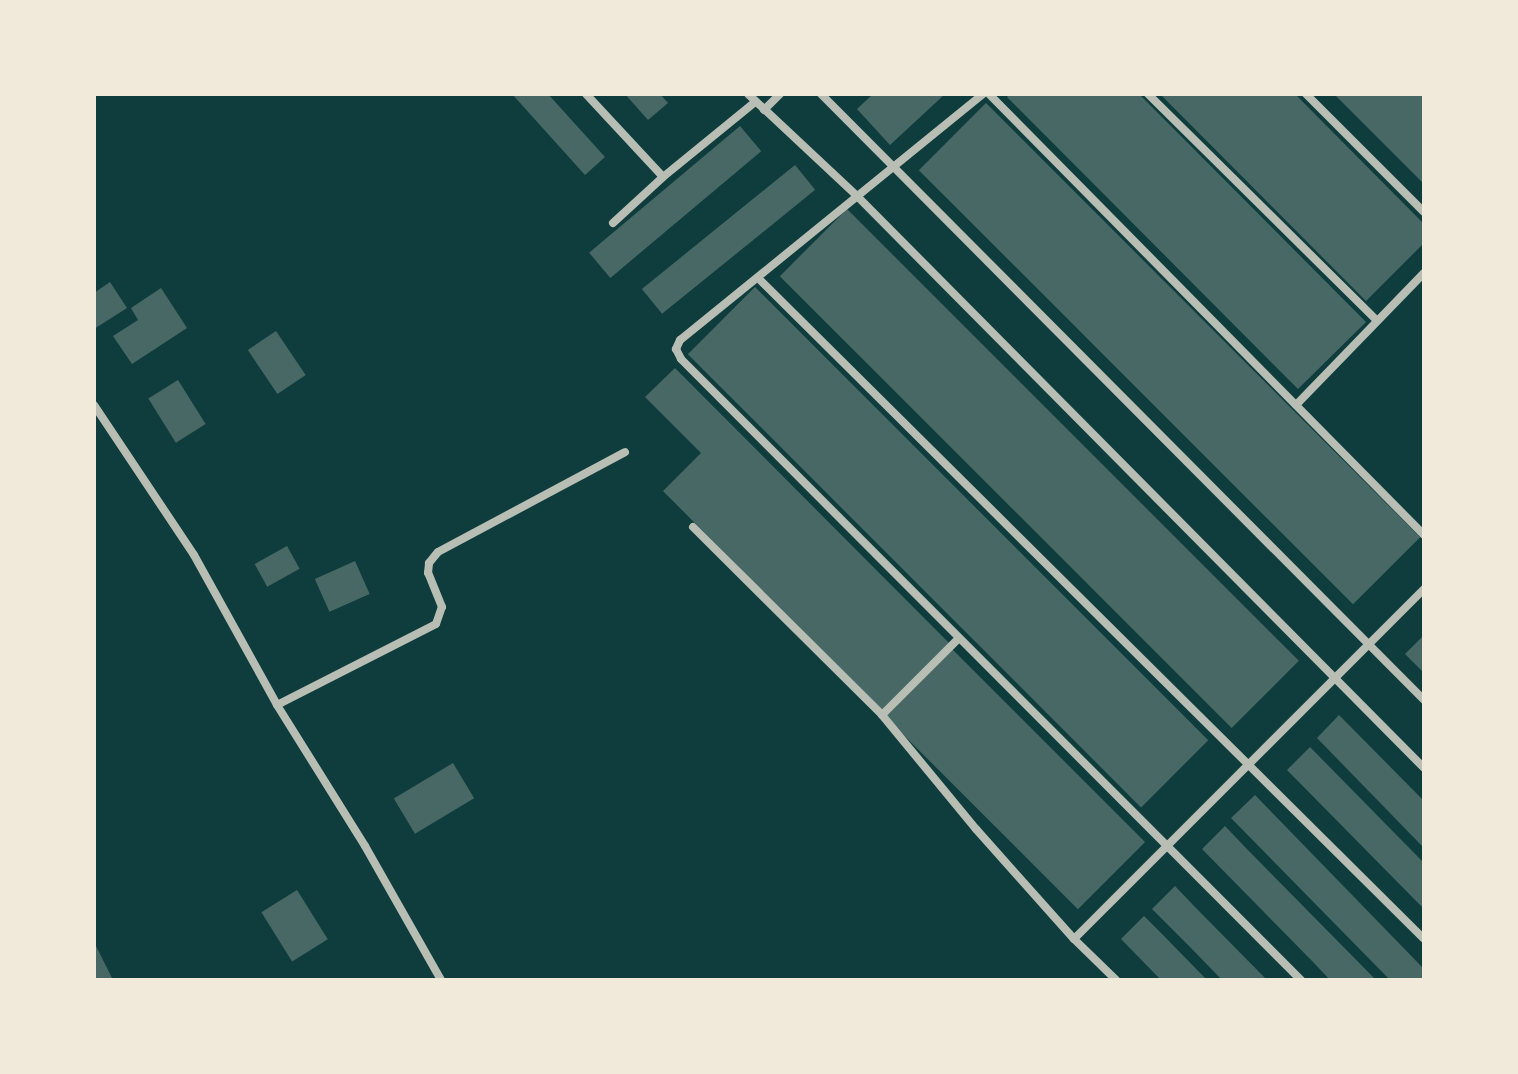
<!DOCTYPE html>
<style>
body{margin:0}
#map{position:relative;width:1518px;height:1074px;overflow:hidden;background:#0f3d3e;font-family:Figtree,sans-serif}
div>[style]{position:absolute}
.building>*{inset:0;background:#486865;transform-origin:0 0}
.minor>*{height:8px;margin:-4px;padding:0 4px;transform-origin:4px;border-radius:4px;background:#b8beb3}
span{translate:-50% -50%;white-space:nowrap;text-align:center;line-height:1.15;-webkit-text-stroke:8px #f1e9da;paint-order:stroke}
.frame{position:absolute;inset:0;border:96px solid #f1e9da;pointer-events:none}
</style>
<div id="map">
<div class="building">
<i style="clip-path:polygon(512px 94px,548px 94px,605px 157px,585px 175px)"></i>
<i style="clip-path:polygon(625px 94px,660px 94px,668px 103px,648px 120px)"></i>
<i style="clip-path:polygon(873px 94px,945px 94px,890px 145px,857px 109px)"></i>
<i style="clip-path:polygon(1010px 94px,1139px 94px,1366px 322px,1298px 389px,1007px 97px)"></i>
<i style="clip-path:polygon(1160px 94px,1295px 94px,1424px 224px,1424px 243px,1366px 301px)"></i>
<i style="clip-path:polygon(1334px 94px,1424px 94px,1424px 184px)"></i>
<i style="left:986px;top:103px;width:614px;height:95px;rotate:45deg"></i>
<i style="left:740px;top:126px;width:33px;height:197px;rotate:50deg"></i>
<i style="left:795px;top:165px;width:32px;height:197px;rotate:51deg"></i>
<i style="left:847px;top:209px;width:639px;height:95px;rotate:45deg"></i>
<i style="clip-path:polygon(110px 282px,127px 308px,94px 329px,94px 293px)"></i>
<i style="left:755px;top:287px;width:641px;height:95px;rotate:45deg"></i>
<i style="clip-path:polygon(161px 288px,187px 328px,132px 364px,113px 336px,138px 320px,131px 308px)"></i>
<i style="left:276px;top:331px;width:53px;height:34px;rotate:56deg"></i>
<i style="clip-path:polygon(675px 368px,950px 644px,882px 711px,663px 491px,701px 453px,645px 397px)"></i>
<i style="left:178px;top:380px;width:52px;height:35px;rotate:58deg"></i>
<i style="left:287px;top:546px;width:26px;height:37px;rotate:61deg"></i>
<i style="left:355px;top:561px;width:36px;height:44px;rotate:66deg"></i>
<i style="clip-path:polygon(1424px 635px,1424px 673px,1405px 654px)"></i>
<i style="left:952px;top:649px;width:273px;height:95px;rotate:45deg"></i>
<i style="clip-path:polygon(1339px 715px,1424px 801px,1424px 848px,1317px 738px)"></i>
<i style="clip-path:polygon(1310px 747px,1424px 863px,1424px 909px,1287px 770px)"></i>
<i style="left:453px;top:763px;width:41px;height:69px;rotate:59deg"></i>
<i style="clip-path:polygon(1255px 795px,1424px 969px,1424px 980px,1390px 980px,1231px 818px)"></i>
<i style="clip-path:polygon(1225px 826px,1244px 846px,1376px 980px,1330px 980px,1314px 963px,1202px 849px)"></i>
<i style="clip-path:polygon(1175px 886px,1194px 906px,1267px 980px,1222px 980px,1191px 948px,1152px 909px)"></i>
<i style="left:297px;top:890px;width:58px;height:42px;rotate:58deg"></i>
<i style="clip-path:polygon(1144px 916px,1164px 936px,1207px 980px,1160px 979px,1121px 939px)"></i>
<i style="clip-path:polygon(94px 942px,113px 980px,94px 980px)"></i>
</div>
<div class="minor">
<i style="left:586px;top:94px;width:113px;rotate:47.1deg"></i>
<i style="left:748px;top:94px;width:151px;rotate:43.1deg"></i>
<i style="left:858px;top:197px;width:804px;rotate:45.25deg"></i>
<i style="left:821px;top:94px;width:855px;rotate:45.14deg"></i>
<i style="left:983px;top:94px;width:390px;rotate:140.9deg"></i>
<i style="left:680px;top:340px;width:10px;rotate:114deg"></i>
<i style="left:676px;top:349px;width:11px;rotate:63deg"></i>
<i style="left:681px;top:359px;width:878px;rotate:45.05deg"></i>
<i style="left:989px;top:94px;width:619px;rotate:45.39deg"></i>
<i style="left:1148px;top:94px;width:322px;rotate:44.7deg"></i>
<i style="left:1306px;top:94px;width:167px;rotate:45deg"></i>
<i style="left:764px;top:110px;width:23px;rotate:-45deg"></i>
<i style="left:613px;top:223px;width:68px;rotate:-42.6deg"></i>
<i style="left:663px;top:177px;width:119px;rotate:-39.2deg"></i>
<i style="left:758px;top:278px;width:938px;rotate:44.78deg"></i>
<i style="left:94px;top:405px;width:180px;rotate:56.3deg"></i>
<i style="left:194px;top:555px;width:171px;rotate:61deg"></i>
<i style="left:277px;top:705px;width:166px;rotate:58deg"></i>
<i style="left:365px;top:846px;width:154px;rotate:60.4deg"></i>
<i style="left:1296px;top:405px;width:184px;rotate:-45.9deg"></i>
<i style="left:693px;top:527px;width:267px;rotate:44.8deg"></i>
<i style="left:882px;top:715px;width:148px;rotate:50.5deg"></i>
<i style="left:976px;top:829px;width:147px;rotate:48.3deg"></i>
<i style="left:1074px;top:939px;width:59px;rotate:44.3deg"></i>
<i style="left:277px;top:705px;width:178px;rotate:-27deg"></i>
<i style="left:436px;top:624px;width:18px;rotate:-71deg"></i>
<i style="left:442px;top:607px;width:37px;rotate:-112deg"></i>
<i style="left:428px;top:573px;width:10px;rotate:-84deg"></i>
<i style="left:429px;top:563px;width:14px;rotate:-51deg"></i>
<i style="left:438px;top:552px;width:212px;rotate:-28.1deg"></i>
<i style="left:882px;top:715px;width:107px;rotate:-45deg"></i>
<i style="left:1074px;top:939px;width:495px;rotate:-45deg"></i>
</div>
<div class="frame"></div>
</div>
